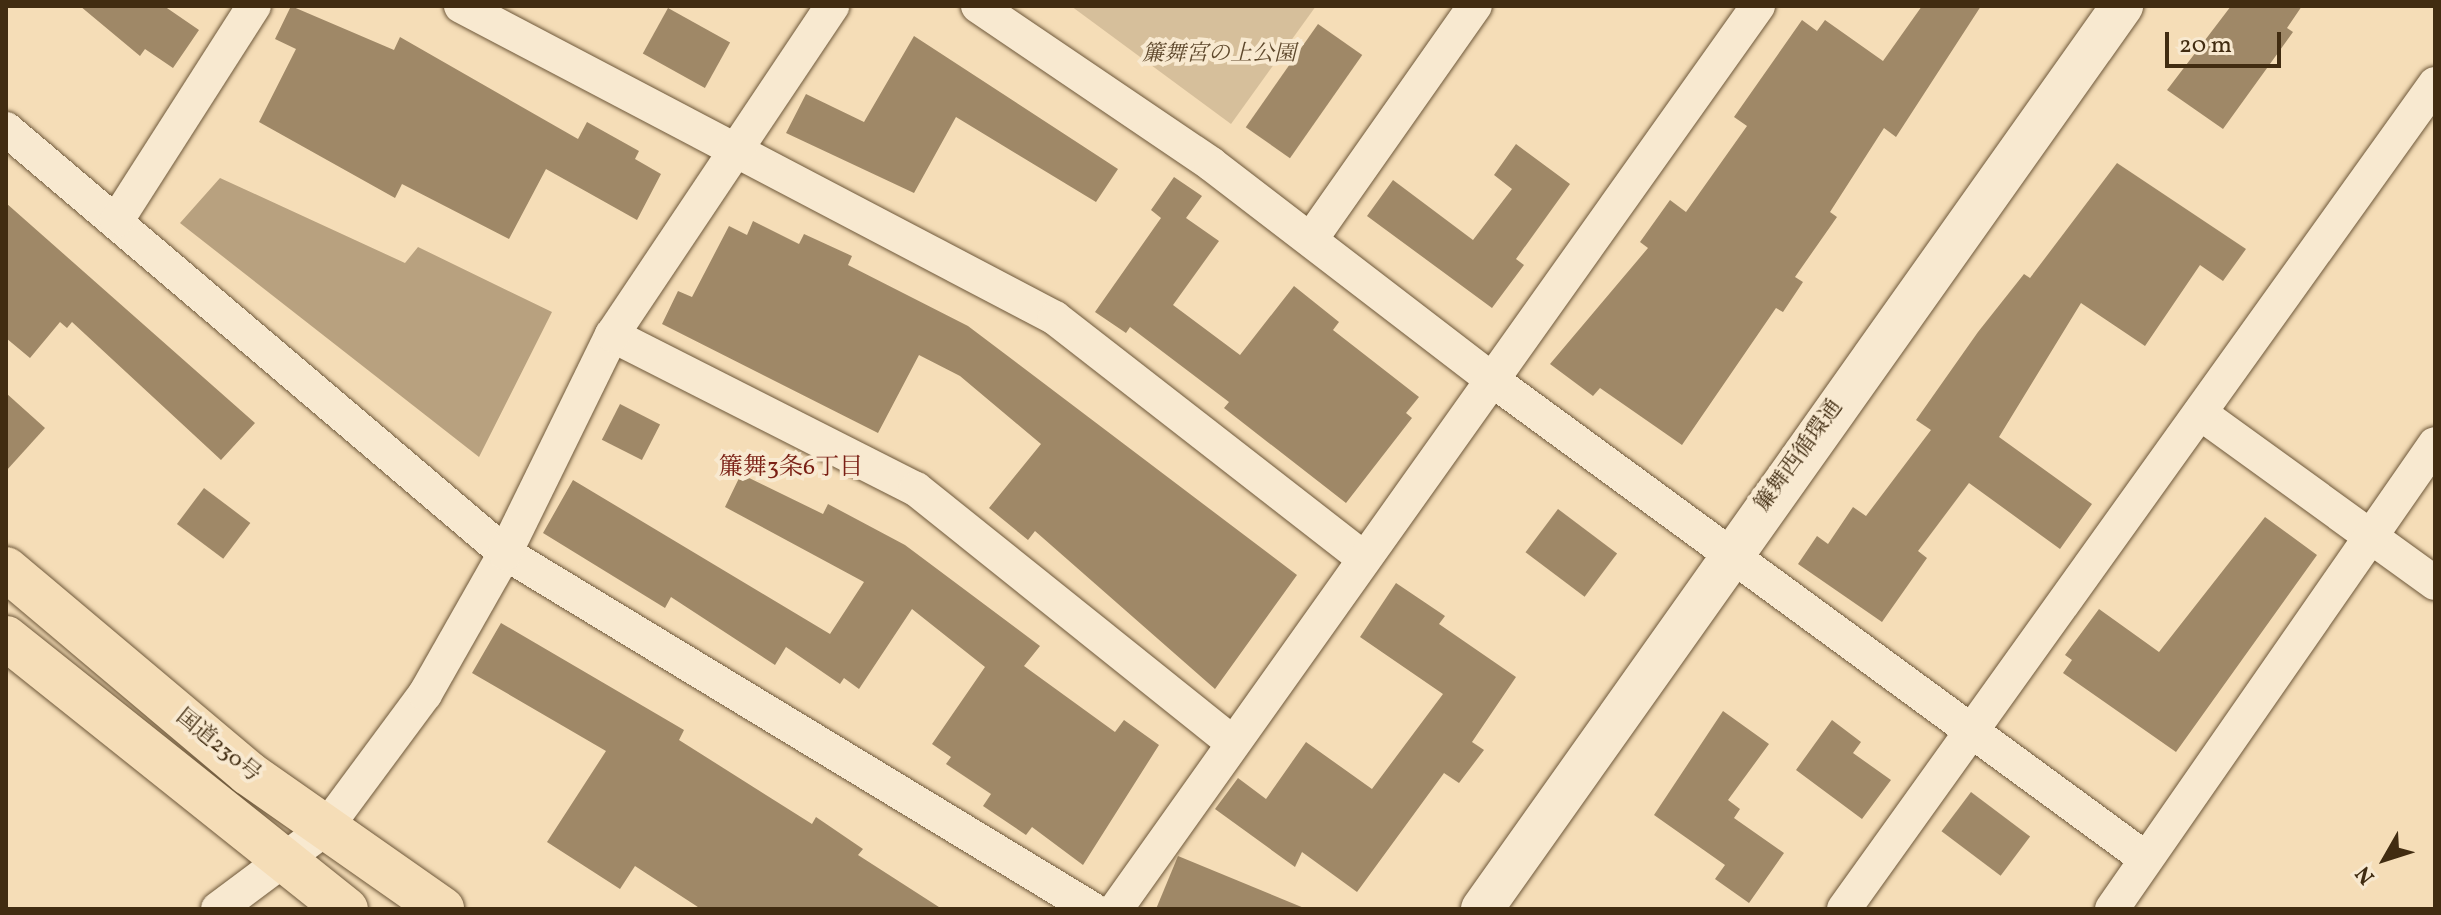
<!DOCTYPE html>
<meta charset="utf-8">
<style>
body{margin:0}
#map{position:relative;width:2441px;height:915px;overflow:hidden;background:#f5ddb7;font-family:Vollkorn,"Noto Serif JP",serif}
div>[style]{position:absolute}
.green>*{inset:0;background:#d6bf9b}
.water>*{inset:0;background:#b8a17f}
.building>*{inset:0;background:#9f8867;transform-origin:0 0}
.roads{filter:drop-shadow(0 0 2px #6e583a) drop-shadow(0 0 2px #6e583a)}
.minor>*{height:34px;margin:-17px;padding:0 17px;transform-origin:17px;border-radius:17px;background:#f8e9d0}
.tertiary>*{height:42px;margin:-21px;padding:0 21px;transform-origin:21px;border-radius:21px;background:#f8e9d0}
.trunk>*{height:44px;margin:-22px;padding:0 22px;transform-origin:22px;border-radius:22px;background:#f5ddb7}
span{translate:-50% -50%;white-space:nowrap;text-align:center;line-height:1.15;-webkit-text-stroke:8px #f8e9d0;paint-order:stroke}
.park-label{font-size:22px;color:#5f492d;font-style:italic}
.street-label{font-size:22px;color:#412c11}
.neighbourhood-label{font-size:24px;color:#7a1f14}
.frame{position:absolute;inset:0;border:8px solid #412c11;pointer-events:none}
.north{position:absolute;left:2345px;top:819px;width:80px;height:80px;-webkit-text-stroke:6px #f8e9d0;paint-order:stroke;rotate:231deg;font-size:22px;font-weight:700;line-height:32px;text-align:center;color:#412c11}
.north::after{content:'';display:block;margin:auto;width:28px;height:36px;background:#412c11;clip-path:polygon(50% 0,100% 100%,50% 72%,0 100%)}
.scale{position:absolute;left:2165px;top:32px;width:116px;height:36px;box-sizing:border-box;border:4px solid #412c11;border-top:0;padding-left:10px;font-size:24px;line-height:28px;white-space:nowrap;color:#412c11;-webkit-text-stroke:6px #f8e9d0;paint-order:stroke}
</style>
<div id="map">
<div class="green">
<i style="clip-path:polygon(1071px 6px,1316px 6px,1231px 124px)"></i>
</div>
<div class="water">
<i style="clip-path:polygon(220px 178px,405px 263px,418px 247px,552px 312px,479px 457px,180px 223px)"></i>
</div>
<div class="building">
<i style="clip-path:polygon(80px 6px,164px 6px,199px 30px,173px 68px,145px 49px,140px 56px)"></i>
<i style="clip-path:polygon(291px 6px,394px 50px,400px 37px,578px 139px,587px 122px,639px 151px,635px 159px,661px 174px,637px 220px,546px 169px,509px 239px,402px 184px,395px 198px,259px 122px,296px 49px,275px 39px)"></i>
<i style="clip-path:polygon(1922px 6px,1981px 6px,1896px 137px,1884px 128px,1830px 212px,1837px 217px,1795px 277px,1803px 282px,1783px 312px,1776px 308px,1682px 445px,1600px 388px,1593px 396px,1550px 364px,1648px 248px,1640px 242px,1670px 200px,1686px 212px,1747px 126px,1734px 117px,1802px 20px,1817px 31px,1825px 20px,1883px 61px)"></i>
<i style="clip-path:polygon(2231px 6px,2302px 6px,2287px 28px,2293px 32px,2223px 129px,2167px 90px)"></i>
<i style="left:668px;top:8px;width:71px;height:52px;rotate:29deg"></i>
<i style="left:1318px;top:24px;width:54px;height:126px;rotate:35deg"></i>
<i style="clip-path:polygon(914px 36px,1118px 169px,1096px 202px,956px 117px,914px 193px,786px 133px,806px 94px,864px 122px)"></i>
<i style="clip-path:polygon(1516px 144px,1570px 184px,1516px 259px,1524px 265px,1492px 308px,1367px 216px,1393px 180px,1473px 240px,1512px 189px,1494px 175px)"></i>
<i style="clip-path:polygon(2117px 163px,2246px 249px,2223px 281px,2200px 265px,2145px 346px,2081px 303px,1999px 437px,2092px 504px,2060px 549px,1969px 483px,1918px 551px,1927px 558px,1882px 622px,1798px 564px,1817px 536px,1828px 544px,1853px 507px,1866px 516px,1931px 430px,1916px 420px,1978px 332px,2024px 274px,2030px 278px)"></i>
<i style="clip-path:polygon(1174px 177px,1202px 196px,1186px 218px,1219px 241px,1173px 305px,1240px 355px,1294px 286px,1339px 322px,1333px 330px,1419px 397px,1406px 413px,1412px 418px,1346px 503px,1224px 408px,1229px 402px,1130px 327px,1126px 333px,1095px 312px,1161px 218px,1151px 210px)"></i>
<i style="clip-path:polygon(6px 203px,255px 423px,221px 460px,72px 322px,67px 328px,60px 322px,30px 358px,6px 338px)"></i>
<i style="clip-path:polygon(753px 221px,799px 244px,804px 234px,852px 256px,848px 265px,968px 326px,1297px 575px,1215px 689px,1035px 531px,1028px 540px,989px 508px,1041px 444px,960px 376px,919px 355px,878px 433px,662px 324px,678px 291px,692px 297px,729px 226px,747px 235px)"></i>
<i style="clip-path:polygon(6px 393px,45px 428px,6px 471px)"></i>
<i style="left:620px;top:404px;width:45px;height:40px;rotate:27deg"></i>
<i style="clip-path:polygon(741px 474px,823px 514px,828px 504px,905px 545px,1040px 646px,1024px 666px,1115px 732px,1124px 720px,1159px 745px,1083px 865px,1032px 827px,1026px 835px,983px 806px,991px 794px,946px 764px,951px 757px,932px 744px,985px 667px,912px 609px,859px 689px,844px 678px,840px 684px,786px 647px,775px 665px,671px 597px,665px 608px,543px 533px,573px 480px,830px 634px,864px 582px,725px 507px)"></i>
<i style="left:204px;top:488px;width:58px;height:45px;rotate:37deg"></i>
<i style="left:1558px;top:509px;width:74px;height:54px;rotate:37deg"></i>
<i style="clip-path:polygon(2265px 517px,2317px 555px,2176px 752px,2063px 673px,2072px 660px,2065px 655px,2099px 609px,2159px 652px)"></i>
<i style="clip-path:polygon(1396px 583px,1445px 616px,1439px 624px,1516px 677px,1472px 742px,1484px 750px,1459px 783px,1444px 773px,1357px 892px,1302px 852px,1295px 867px,1215px 809px,1238px 778px,1266px 799px,1306px 742px,1372px 789px,1443px 694px,1360px 637px)"></i>
<i style="clip-path:polygon(501px 623px,684px 730px,679px 740px,812px 824px,816px 817px,863px 849px,858px 855px,942px 909px,701px 909px,635px 866px,620px 889px,547px 842px,606px 751px,472px 673px)"></i>
<i style="clip-path:polygon(1723px 711px,1769px 744px,1728px 800px,1740px 809px,1734px 818px,1784px 853px,1749px 903px,1715px 879px,1725px 865px,1654px 815px)"></i>
<i style="clip-path:polygon(1832px 720px,1861px 742px,1853px 753px,1891px 780px,1862px 819px,1796px 770px)"></i>
<i style="left:1971px;top:792px;width:74px;height:49px;rotate:37deg"></i>
<i style="clip-path:polygon(1178px 856px,1304px 908px,1304px 909px,1156px 909px)"></i>
</div>
<div class="roads">
<div class="minor">
<i style="left:461px;top:6px;width:671px;rotate:27.71deg"></i>
<i style="left:1055px;top:318px;width:390px;rotate:37.9deg"></i>
<i style="left:978px;top:6px;width:282px;rotate:34.1deg"></i>
<i style="left:1211px;top:164px;width:358px;rotate:37.5deg"></i>
<i style="left:1495px;top:382px;width:806px;rotate:36.22deg"></i>
<i style="left:6px;top:129px;width:655px;rotate:40.35deg"></i>
<i style="left:505px;top:553px;width:687px;rotate:31.24deg"></i>
<i style="left:117px;top:220px;width:254px;rotate:-57.4deg"></i>
<i style="left:1311px;top:239px;width:285px;rotate:-54.9deg"></i>
<i style="left:612px;top:335px;width:341px;rotate:26.9deg"></i>
<i style="left:916px;top:489px;width:406px;rotate:38.7deg"></i>
<i style="left:2200px;top:413px;width:290px;rotate:35.9deg"></i>
<i style="left:218px;top:909px;width:134px;rotate:-36.8deg"></i>
<i style="left:325px;top:829px;width:168px;rotate:-53.5deg"></i>
<i style="left:425px;top:694px;width:162px;rotate:-60.4deg"></i>
<i style="left:505px;top:553px;width:243px;rotate:-63.9deg"></i>
<i style="left:612px;top:335px;width:396px;rotate:-56.2deg"></i>
<i style="left:1116px;top:909px;width:1108px;rotate:-54.59deg"></i>
<i style="left:1844px;top:909px;width:1015px;rotate:-54.38deg"></i>
<i style="left:2112px;top:909px;width:566px;rotate:-55.22deg"></i>
</div>
<div class="tertiary">
<i style="left:1482px;top:909px;width:1107px;rotate:-54.67deg"></i>
</div>
<div class="trunk">
<i style="left:6px;top:569px;width:317px;rotate:40.1deg"></i>
<i style="left:248px;top:773px;width:237px;rotate:35deg"></i>
<i style="left:6px;top:638px;width:435px;rotate:38.6deg"></i>
</div>
</div>
<div class="park-label">
<span style="left:1219px;top:55px">簾舞宮の上公園</span>
</div>
<div class="street-label">
<span style="left:1799px;top:456px;rotate:-54deg">簾舞西循環通</span>
<span style="left:218px;top:746px;rotate:39deg">国道230号</span>
</div>
<div class="neighbourhood-label">
<span style="left:791px;top:469px">簾舞3条6丁目</span>
</div>
<div class="frame"></div>
<div class="north">N</div>
<div class="scale">20 m</div>
</div>
